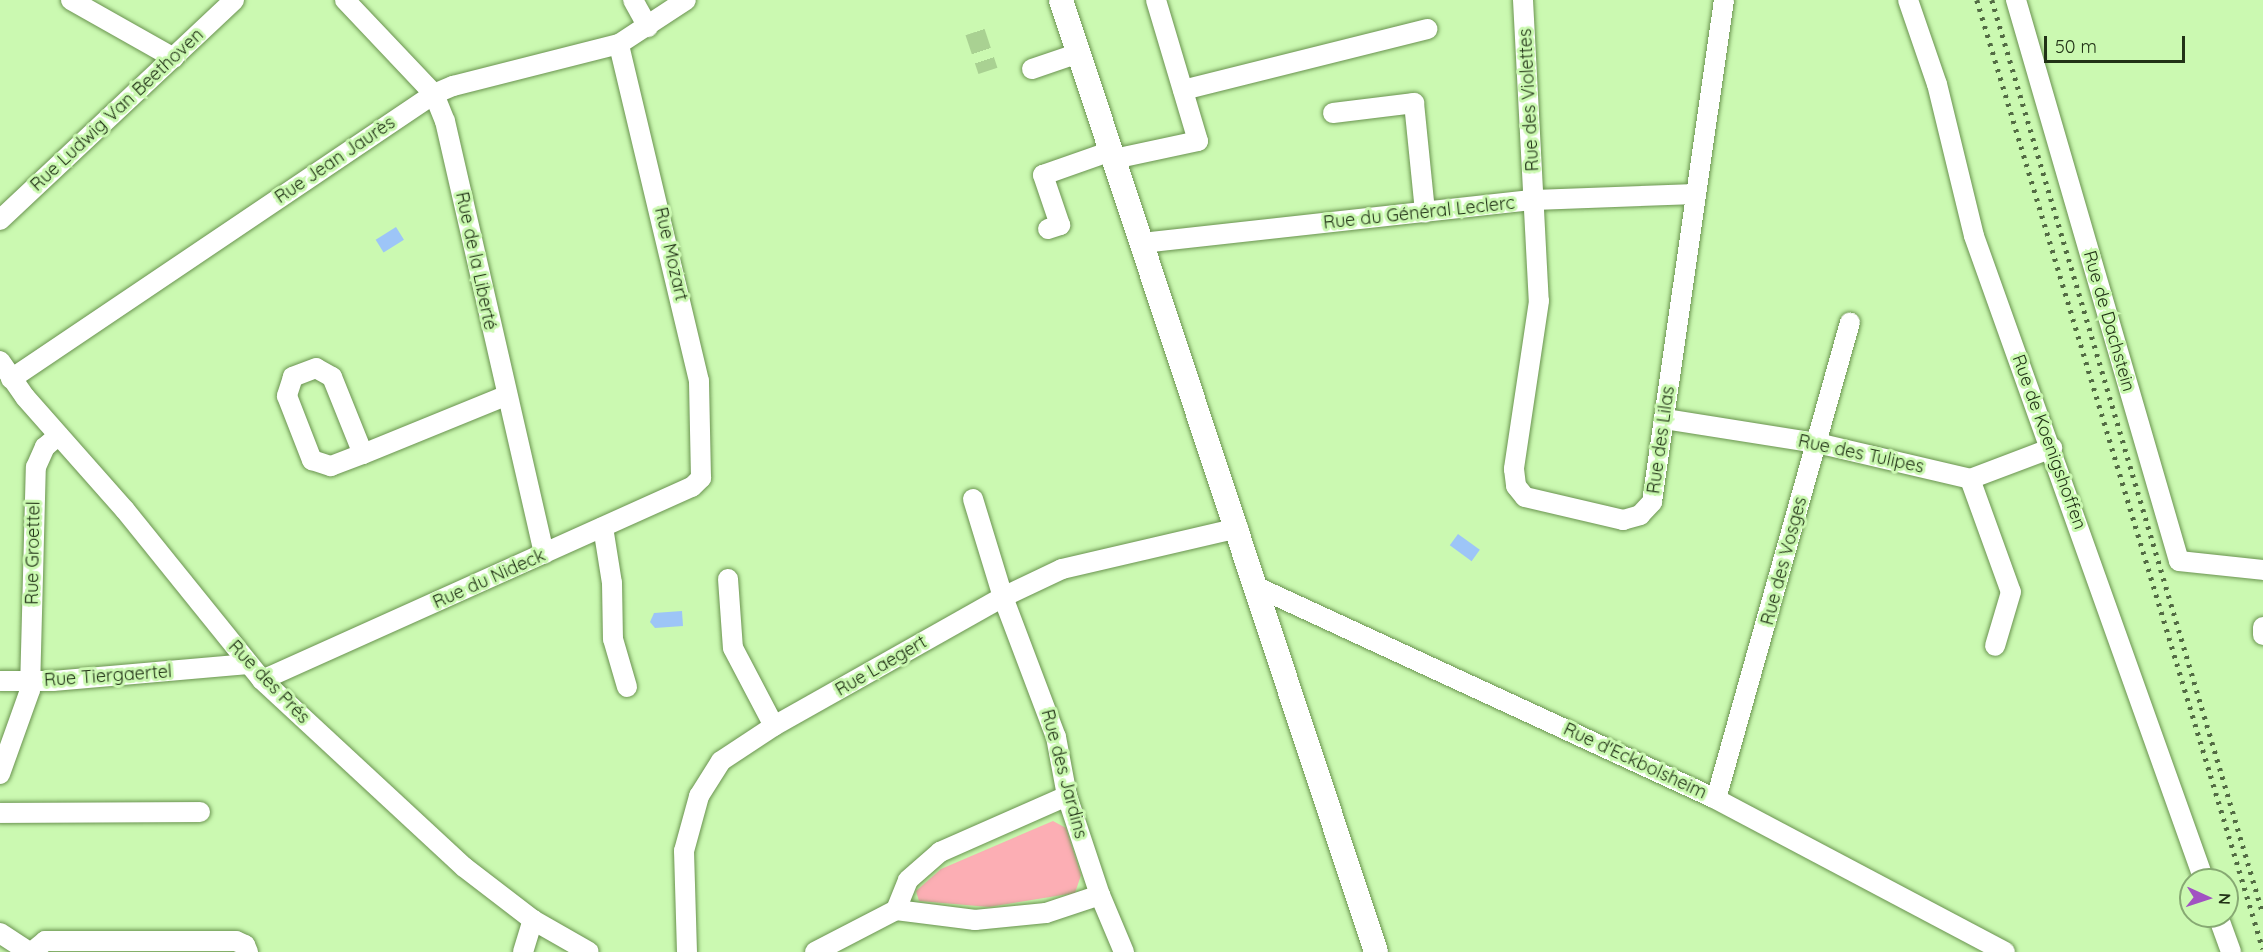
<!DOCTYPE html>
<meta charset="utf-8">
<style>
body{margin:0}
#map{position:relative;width:2263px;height:952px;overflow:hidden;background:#cbf9b1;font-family:Quicksand,sans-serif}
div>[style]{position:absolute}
.green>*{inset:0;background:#fcaeb4}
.water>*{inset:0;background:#9dc5f7;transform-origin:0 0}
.minor-tunnel>*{height:20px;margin-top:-10px;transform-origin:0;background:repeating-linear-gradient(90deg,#a9d192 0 20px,transparent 0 30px)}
.roads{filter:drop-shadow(0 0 2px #6a9350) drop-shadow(0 0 2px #6a9350)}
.minor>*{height:20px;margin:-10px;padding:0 10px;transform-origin:10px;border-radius:10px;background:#fff}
.major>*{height:24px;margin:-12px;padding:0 12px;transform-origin:12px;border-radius:12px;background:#fff}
.rail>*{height:4.5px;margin-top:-2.25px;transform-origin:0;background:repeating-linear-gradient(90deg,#526b43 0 3px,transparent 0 9px)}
span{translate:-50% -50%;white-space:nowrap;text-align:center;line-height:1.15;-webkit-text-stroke:6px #cbf9b1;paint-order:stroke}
.street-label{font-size:18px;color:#213216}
.north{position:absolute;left:2179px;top:868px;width:60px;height:60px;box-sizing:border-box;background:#cbf9b1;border:2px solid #87a973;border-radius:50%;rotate:93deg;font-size:16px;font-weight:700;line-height:24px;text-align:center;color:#213216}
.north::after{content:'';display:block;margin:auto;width:21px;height:27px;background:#a152c2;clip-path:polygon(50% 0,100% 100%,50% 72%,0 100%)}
.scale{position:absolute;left:2044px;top:36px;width:141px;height:27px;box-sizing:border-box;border:3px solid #213216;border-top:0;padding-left:8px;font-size:18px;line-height:21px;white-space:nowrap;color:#213216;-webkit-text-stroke:4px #cbf9b1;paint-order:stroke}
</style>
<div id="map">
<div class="green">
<i style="clip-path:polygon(1053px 821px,1066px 828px,1081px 875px,1075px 893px,989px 907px,919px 901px,916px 891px,941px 869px)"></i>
</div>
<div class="water">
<i style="left:396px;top:227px;width:15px;height:24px;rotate:58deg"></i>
<i style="left:1458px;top:534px;width:27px;height:14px;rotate:36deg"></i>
<i style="clip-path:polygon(682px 611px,683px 626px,655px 628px,650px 622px,654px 613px)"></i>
</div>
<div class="minor-tunnel">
<i style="left:975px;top:32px;width:41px;rotate:71.6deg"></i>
</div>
<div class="roads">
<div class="minor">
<i style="left:71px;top:0;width:118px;rotate:29.4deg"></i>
<i style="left:345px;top:0;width:129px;rotate:46.6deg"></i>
<i style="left:434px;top:94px;width:29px;rotate:68deg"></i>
<i style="left:445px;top:121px;width:444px;rotate:77.1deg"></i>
<i style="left:633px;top:0;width:31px;rotate:61deg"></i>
<i style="left:1523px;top:0;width:301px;rotate:87deg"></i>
<i style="left:1539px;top:301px;width:170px;rotate:98.5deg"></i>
<i style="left:1514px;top:469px;width:17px;rotate:83deg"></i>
<i style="left:1516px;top:486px;width:14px;rotate:51deg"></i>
<i style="left:1525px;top:497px;width:101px;rotate:13.2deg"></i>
<i style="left:1623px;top:520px;width:18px;rotate:-16deg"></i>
<i style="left:1640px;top:515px;width:18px;rotate:-47deg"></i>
<i style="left:1652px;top:502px;width:507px;rotate:-81.84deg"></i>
<i style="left:1908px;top:0;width:89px;rotate:71deg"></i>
<i style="left:1937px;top:84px;width:156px;rotate:76.3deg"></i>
<i style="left:1974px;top:236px;width:684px;rotate:70.35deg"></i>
<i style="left:2016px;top:0;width:584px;rotate:73.8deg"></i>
<i style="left:2179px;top:561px;width:84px;rotate:6.1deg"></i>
<i style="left:1032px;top:69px;width:50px;rotate:-18.8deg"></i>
<i style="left:1183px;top:90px;width:252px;rotate:-14deg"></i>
<i style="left:1333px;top:113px;width:82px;rotate:-7deg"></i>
<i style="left:1414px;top:103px;width:110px;rotate:84.2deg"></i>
<i style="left:1114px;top:159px;width:86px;rotate:-12.1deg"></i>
<i style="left:1198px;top:141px;width:147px;rotate:-106.6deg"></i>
<i style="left:0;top:220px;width:321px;rotate:-43.2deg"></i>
<i style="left:1048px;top:229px;width:13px;rotate:-18deg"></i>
<i style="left:1060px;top:225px;width:53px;rotate:-108.8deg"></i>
<i style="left:1043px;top:175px;width:72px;rotate:-19.4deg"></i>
<i style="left:1142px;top:243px;width:394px;rotate:-6.3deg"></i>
<i style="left:1534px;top:200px;width:162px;rotate:-2.1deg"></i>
<i style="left:0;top:361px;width:44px;rotate:55.2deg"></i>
<i style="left:25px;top:397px;width:151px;rotate:48.5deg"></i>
<i style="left:125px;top:510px;width:218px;rotate:51.1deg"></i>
<i style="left:262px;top:680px;width:275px;rotate:42.8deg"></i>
<i style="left:464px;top:867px;width:87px;rotate:37.5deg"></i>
<i style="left:533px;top:920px;width:64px;rotate:29.7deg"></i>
<i style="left:11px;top:379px;width:510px;rotate:-33.97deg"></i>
<i style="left:434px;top:94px;width:21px;rotate:-23deg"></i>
<i style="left:453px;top:86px;width:171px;rotate:-14.2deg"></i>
<i style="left:619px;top:44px;width:80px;rotate:-33.3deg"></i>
<i style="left:1665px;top:419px;width:154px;rotate:9deg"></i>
<i style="left:1817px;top:443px;width:157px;rotate:13.2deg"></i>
<i style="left:1970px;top:479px;width:88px;rotate:-20.7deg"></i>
<i style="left:363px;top:454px;width:83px;rotate:-111.9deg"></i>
<i style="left:332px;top:377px;width:18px;rotate:-151deg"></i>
<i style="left:316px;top:368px;width:25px;rotate:159deg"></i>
<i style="left:293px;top:377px;width:20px;rotate:108deg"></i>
<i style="left:287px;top:396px;width:69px;rotate:68.7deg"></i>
<i style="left:312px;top:460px;width:20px;rotate:18deg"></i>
<i style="left:331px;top:466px;width:34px;rotate:-21deg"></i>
<i style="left:363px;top:454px;width:153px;rotate:-22.2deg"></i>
<i style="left:1970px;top:479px;width:120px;rotate:70.1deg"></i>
<i style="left:2011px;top:592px;width:56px;rotate:106.5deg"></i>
<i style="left:973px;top:499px;width:102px;rotate:73deg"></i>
<i style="left:1003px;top:597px;width:150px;rotate:69.3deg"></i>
<i style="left:1056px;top:737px;width:60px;rotate:79.4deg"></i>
<i style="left:1067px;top:796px;width:104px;rotate:71.6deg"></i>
<i style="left:1100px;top:895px;width:62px;rotate:67.2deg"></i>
<i style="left:603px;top:527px;width:57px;rotate:80.9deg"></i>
<i style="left:612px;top:583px;width:56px;rotate:89deg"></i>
<i style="left:613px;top:639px;width:50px;rotate:73.7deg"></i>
<i style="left:728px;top:579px;width:69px;rotate:85.9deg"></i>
<i style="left:733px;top:648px;width:88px;rotate:62.3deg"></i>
<i style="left:1257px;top:587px;width:506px;rotate:24.79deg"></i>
<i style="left:1716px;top:799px;width:327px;rotate:27.9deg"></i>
<i style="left:2263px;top:627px;width:8px;rotate:90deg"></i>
<i style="left:262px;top:680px;width:471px;rotate:-24.2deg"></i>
<i style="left:692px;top:487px;width:13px;rotate:-45deg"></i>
<i style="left:701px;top:478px;width:97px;rotate:-91.2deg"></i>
<i style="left:699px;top:381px;width:346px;rotate:-103.4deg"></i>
<i style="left:0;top:681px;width:53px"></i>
<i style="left:53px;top:681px;width:196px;rotate:-5deg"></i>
<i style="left:0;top:774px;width:89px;rotate:-70.3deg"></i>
<i style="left:30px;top:690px;width:223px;rotate:-88.5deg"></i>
<i style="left:36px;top:467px;width:22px;rotate:-66deg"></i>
<i style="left:45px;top:447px;width:18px;rotate:-41deg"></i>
<i style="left:1716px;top:799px;width:495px;rotate:-74.3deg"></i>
<i style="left:0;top:813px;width:200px;rotate:-0.3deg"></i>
<i style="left:896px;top:910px;width:32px;rotate:-68deg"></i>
<i style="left:908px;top:880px;width:43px;rotate:-41.2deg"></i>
<i style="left:940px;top:852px;width:139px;rotate:-23.8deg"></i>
<i style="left:2218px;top:916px;width:38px;rotate:70deg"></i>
<i style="left:0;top:933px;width:35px;rotate:33deg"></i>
<i style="left:32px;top:952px;width:17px;rotate:-40deg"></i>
<i style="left:45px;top:941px;width:191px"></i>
<i style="left:236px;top:941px;width:10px;rotate:24deg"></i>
<i style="left:245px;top:945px;width:8px;rotate:67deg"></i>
<i style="left:523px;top:952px;width:34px;rotate:-73deg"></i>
<i style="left:687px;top:952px;width:101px;rotate:-91.7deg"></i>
<i style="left:684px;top:851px;width:57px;rotate:-74.7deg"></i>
<i style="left:699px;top:796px;width:41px;rotate:-57.8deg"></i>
<i style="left:721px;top:761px;width:64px;rotate:-33.4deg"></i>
<i style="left:774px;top:726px;width:263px;rotate:-29.4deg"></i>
<i style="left:1003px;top:597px;width:65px;rotate:-25.4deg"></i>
<i style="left:1062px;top:569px;width:181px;rotate:-13.1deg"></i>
<i style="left:815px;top:952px;width:91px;rotate:-27.4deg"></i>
<i style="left:896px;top:910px;width:80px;rotate:7.2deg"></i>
<i style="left:975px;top:920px;width:71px;rotate:-5.6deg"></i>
<i style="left:1046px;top:913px;width:57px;rotate:-18.4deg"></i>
</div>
<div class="major">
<i style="left:1061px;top:0;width:1003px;rotate:71.69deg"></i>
</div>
</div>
<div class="rail">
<i style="left:1977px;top:0;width:991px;rotate:73.23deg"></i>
<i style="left:1992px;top:0;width:953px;rotate:73.48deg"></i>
</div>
<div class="street-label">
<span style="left:1529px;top:100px;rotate:-93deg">Rue des Violettes</span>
<span style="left:117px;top:110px;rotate:-43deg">Rue Ludwig Van Beethoven</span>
<span style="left:335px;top:160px;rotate:-34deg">Rue Jean Jaurès</span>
<span style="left:1419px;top:213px;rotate:-6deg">Rue du Général Leclerc</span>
<span style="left:671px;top:254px;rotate:77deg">Rue Mozart</span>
<span style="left:476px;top:261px;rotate:78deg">Rue de la Liberté</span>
<span style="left:2109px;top:321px;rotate:74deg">Rue de Dachstein</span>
<span style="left:1661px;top:440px;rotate:-82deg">Rue des Lilas</span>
<span style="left:2049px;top:442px;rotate:70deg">Rue de Koenigshoffen</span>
<span style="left:1861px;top:454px;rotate:12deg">Rue des Tulipes</span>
<span style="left:33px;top:553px;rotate:-89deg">Rue Groettel</span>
<span style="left:1784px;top:561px;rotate:-75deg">Rue des Vosges</span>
<span style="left:489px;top:579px;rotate:-24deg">Rue du Nideck</span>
<span style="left:881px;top:666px;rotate:-30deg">Rue Laegert</span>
<span style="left:108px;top:676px;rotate:-4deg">Rue Tiergaertel</span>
<span style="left:269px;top:682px;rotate:46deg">Rue des Prés</span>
<span style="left:1635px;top:761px;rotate:25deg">Rue d'Eckbolsheim</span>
<span style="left:1064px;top:774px;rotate:75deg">Rue des Jardins</span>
</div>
<div class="north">N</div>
<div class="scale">50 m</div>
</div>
